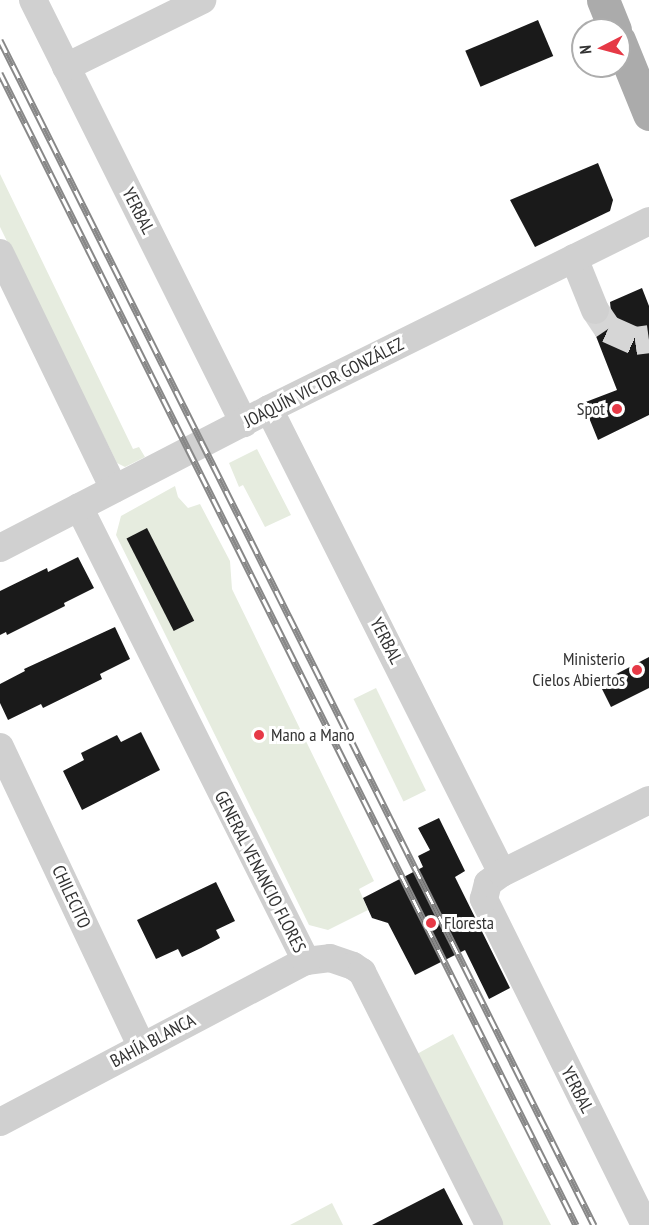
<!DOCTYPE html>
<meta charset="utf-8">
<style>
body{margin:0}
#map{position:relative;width:649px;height:1225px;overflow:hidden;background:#fff;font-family:"PT Sans Narrow",sans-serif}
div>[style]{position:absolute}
.green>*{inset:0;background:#e6ecdf;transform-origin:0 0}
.building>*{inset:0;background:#1a1a1a;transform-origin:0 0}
.minor-tunnel>*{height:28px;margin-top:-14px;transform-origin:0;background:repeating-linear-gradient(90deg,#d6d6d6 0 28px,transparent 0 42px)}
.minor>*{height:28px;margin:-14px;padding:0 14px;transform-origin:14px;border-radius:14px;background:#d0d0d0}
.major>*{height:33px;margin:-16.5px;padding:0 16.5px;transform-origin:16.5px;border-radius:16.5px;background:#ababab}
.rail>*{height:7px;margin-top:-3.5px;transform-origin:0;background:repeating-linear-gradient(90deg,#fff 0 14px,#888 0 28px);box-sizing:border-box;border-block:2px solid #888}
.dots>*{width:16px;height:16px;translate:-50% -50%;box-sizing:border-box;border:3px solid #fff;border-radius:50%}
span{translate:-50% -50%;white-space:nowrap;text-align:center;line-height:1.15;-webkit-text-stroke:6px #fff;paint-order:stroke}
.street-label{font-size:18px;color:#333}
.poi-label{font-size:18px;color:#333}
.right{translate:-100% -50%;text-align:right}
.left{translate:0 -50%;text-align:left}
.north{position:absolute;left:571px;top:18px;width:60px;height:60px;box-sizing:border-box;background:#fff;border:2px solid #adadad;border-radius:50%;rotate:264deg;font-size:16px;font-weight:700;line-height:24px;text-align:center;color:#333}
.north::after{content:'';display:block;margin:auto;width:21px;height:27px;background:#e63946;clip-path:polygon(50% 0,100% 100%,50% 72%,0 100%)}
</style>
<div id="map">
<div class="green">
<i style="clip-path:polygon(0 174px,133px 449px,139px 447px,145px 457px,125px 467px,117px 463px,0 227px)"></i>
<i style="clip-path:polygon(257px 449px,291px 515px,265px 527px,243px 485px,239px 487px,229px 463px)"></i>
<i style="clip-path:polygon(175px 486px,178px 497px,188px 508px,200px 504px,230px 561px,232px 589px,374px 881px,359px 889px,368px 910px,328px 930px,309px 925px,116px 535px,121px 516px)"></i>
<i style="left:376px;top:688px;width:114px;height:25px;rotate:64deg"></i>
<i style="clip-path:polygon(453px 1034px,551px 1225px,501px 1225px,417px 1054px)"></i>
<i style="clip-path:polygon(332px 1203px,343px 1225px,290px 1225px)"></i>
</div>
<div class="building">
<i style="left:538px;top:20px;width:39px;height:79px;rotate:67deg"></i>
<i style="clip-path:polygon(598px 163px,613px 200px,610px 211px,535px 247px,510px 200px)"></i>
<i style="clip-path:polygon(642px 288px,649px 306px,649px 415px,598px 440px,583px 403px,617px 390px,592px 326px,602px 325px,608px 320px,611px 312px,610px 302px)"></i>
<i style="left:147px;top:528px;width:104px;height:23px;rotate:63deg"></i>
<i style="clip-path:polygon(78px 557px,94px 588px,64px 603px,65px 606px,7px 635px,6px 632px,0 635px,0 591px,47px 568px,48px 572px)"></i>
<i style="clip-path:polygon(115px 627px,130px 659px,100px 674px,102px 679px,43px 708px,41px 704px,8px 720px,0 703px,0 684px,25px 671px,24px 669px)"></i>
<i style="clip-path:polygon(649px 657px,649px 688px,611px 707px,599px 683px)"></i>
<i style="clip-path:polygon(141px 732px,160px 770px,82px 810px,63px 771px,84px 760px,81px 753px,117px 735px,121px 742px)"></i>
<i style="clip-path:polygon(439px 818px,465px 871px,455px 877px,510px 988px,489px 999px,465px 950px,415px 975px,388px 923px,372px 918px,363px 898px,423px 867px,418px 856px,430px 850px,418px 828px)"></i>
<i style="clip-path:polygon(216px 882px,235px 921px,216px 930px,220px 938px,201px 948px,182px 957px,178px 949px,156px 959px,137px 920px)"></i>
<i style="clip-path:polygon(444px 1188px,463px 1225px,372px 1225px)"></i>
</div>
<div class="minor-tunnel">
<i style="left:595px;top:310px;width:23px;rotate:56deg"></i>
<i style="left:608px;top:329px;width:30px;rotate:24deg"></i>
<i style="left:635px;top:341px;width:14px;rotate:-8deg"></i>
</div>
<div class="minor">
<i style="left:33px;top:0;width:473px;rotate:63.5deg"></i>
<i style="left:66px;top:67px;width:152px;rotate:-26.2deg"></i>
<i style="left:0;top:253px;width:262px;rotate:64.2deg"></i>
<i style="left:574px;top:258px;width:56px;rotate:68deg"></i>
<i style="left:269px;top:409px;width:519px;rotate:63.34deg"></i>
<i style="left:79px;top:507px;width:508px;rotate:63.43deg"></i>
<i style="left:0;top:548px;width:303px;rotate:-27.3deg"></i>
<i style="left:269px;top:409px;width:424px;rotate:-26.3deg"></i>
<i style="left:0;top:747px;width:332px;rotate:64.7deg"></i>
<i style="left:0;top:1122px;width:346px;rotate:-27.8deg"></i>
<i style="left:306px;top:961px;width:24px;rotate:-7deg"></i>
<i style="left:330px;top:958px;width:24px;rotate:19deg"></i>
<i style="left:353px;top:966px;width:11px;rotate:34deg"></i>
<i style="left:362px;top:972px;width:283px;rotate:63.3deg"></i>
<i style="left:645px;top:1225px;width:364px;rotate:-116.3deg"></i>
<i style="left:484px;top:899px;width:16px;rotate:-76deg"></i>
<i style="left:488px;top:883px;width:17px;rotate:-36deg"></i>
<i style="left:502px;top:873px;width:164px;rotate:-26.4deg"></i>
</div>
<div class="major">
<i style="left:603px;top:0;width:32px;rotate:68deg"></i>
<i style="left:619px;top:40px;width:80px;rotate:67.9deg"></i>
</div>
<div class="rail">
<i style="left:0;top:40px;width:1326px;rotate:63.38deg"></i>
<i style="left:0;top:73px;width:1288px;rotate:63.43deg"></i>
</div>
<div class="dots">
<i style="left:617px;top:409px;background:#e63946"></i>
<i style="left:637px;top:670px;background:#e63946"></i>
<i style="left:259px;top:735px;background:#e63946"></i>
<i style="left:431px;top:923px;background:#e63946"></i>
</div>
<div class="street-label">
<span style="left:138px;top:211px;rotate:63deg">YERBAL</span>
<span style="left:324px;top:383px;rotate:-27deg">JOAQUÍN VICTOR GONZÁLEZ</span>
<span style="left:386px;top:641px;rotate:63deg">YERBAL</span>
<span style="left:260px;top:872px;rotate:63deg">GENERAL VENANCIO FLORES</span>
<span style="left:71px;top:897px;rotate:65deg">CHILECITO</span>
<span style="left:153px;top:1041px;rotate:-28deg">BAHÍA BLANCA</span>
<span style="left:577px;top:1090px;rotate:63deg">YERBAL</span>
</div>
<div class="poi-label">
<span class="right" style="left:605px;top:409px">Spot</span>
<span class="right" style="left:625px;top:670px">Ministerio<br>Cielos Abiertos</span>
<span class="left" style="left:271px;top:735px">Mano a Mano</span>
<span class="left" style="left:444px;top:923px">Floresta</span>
</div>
<div class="north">N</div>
</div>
